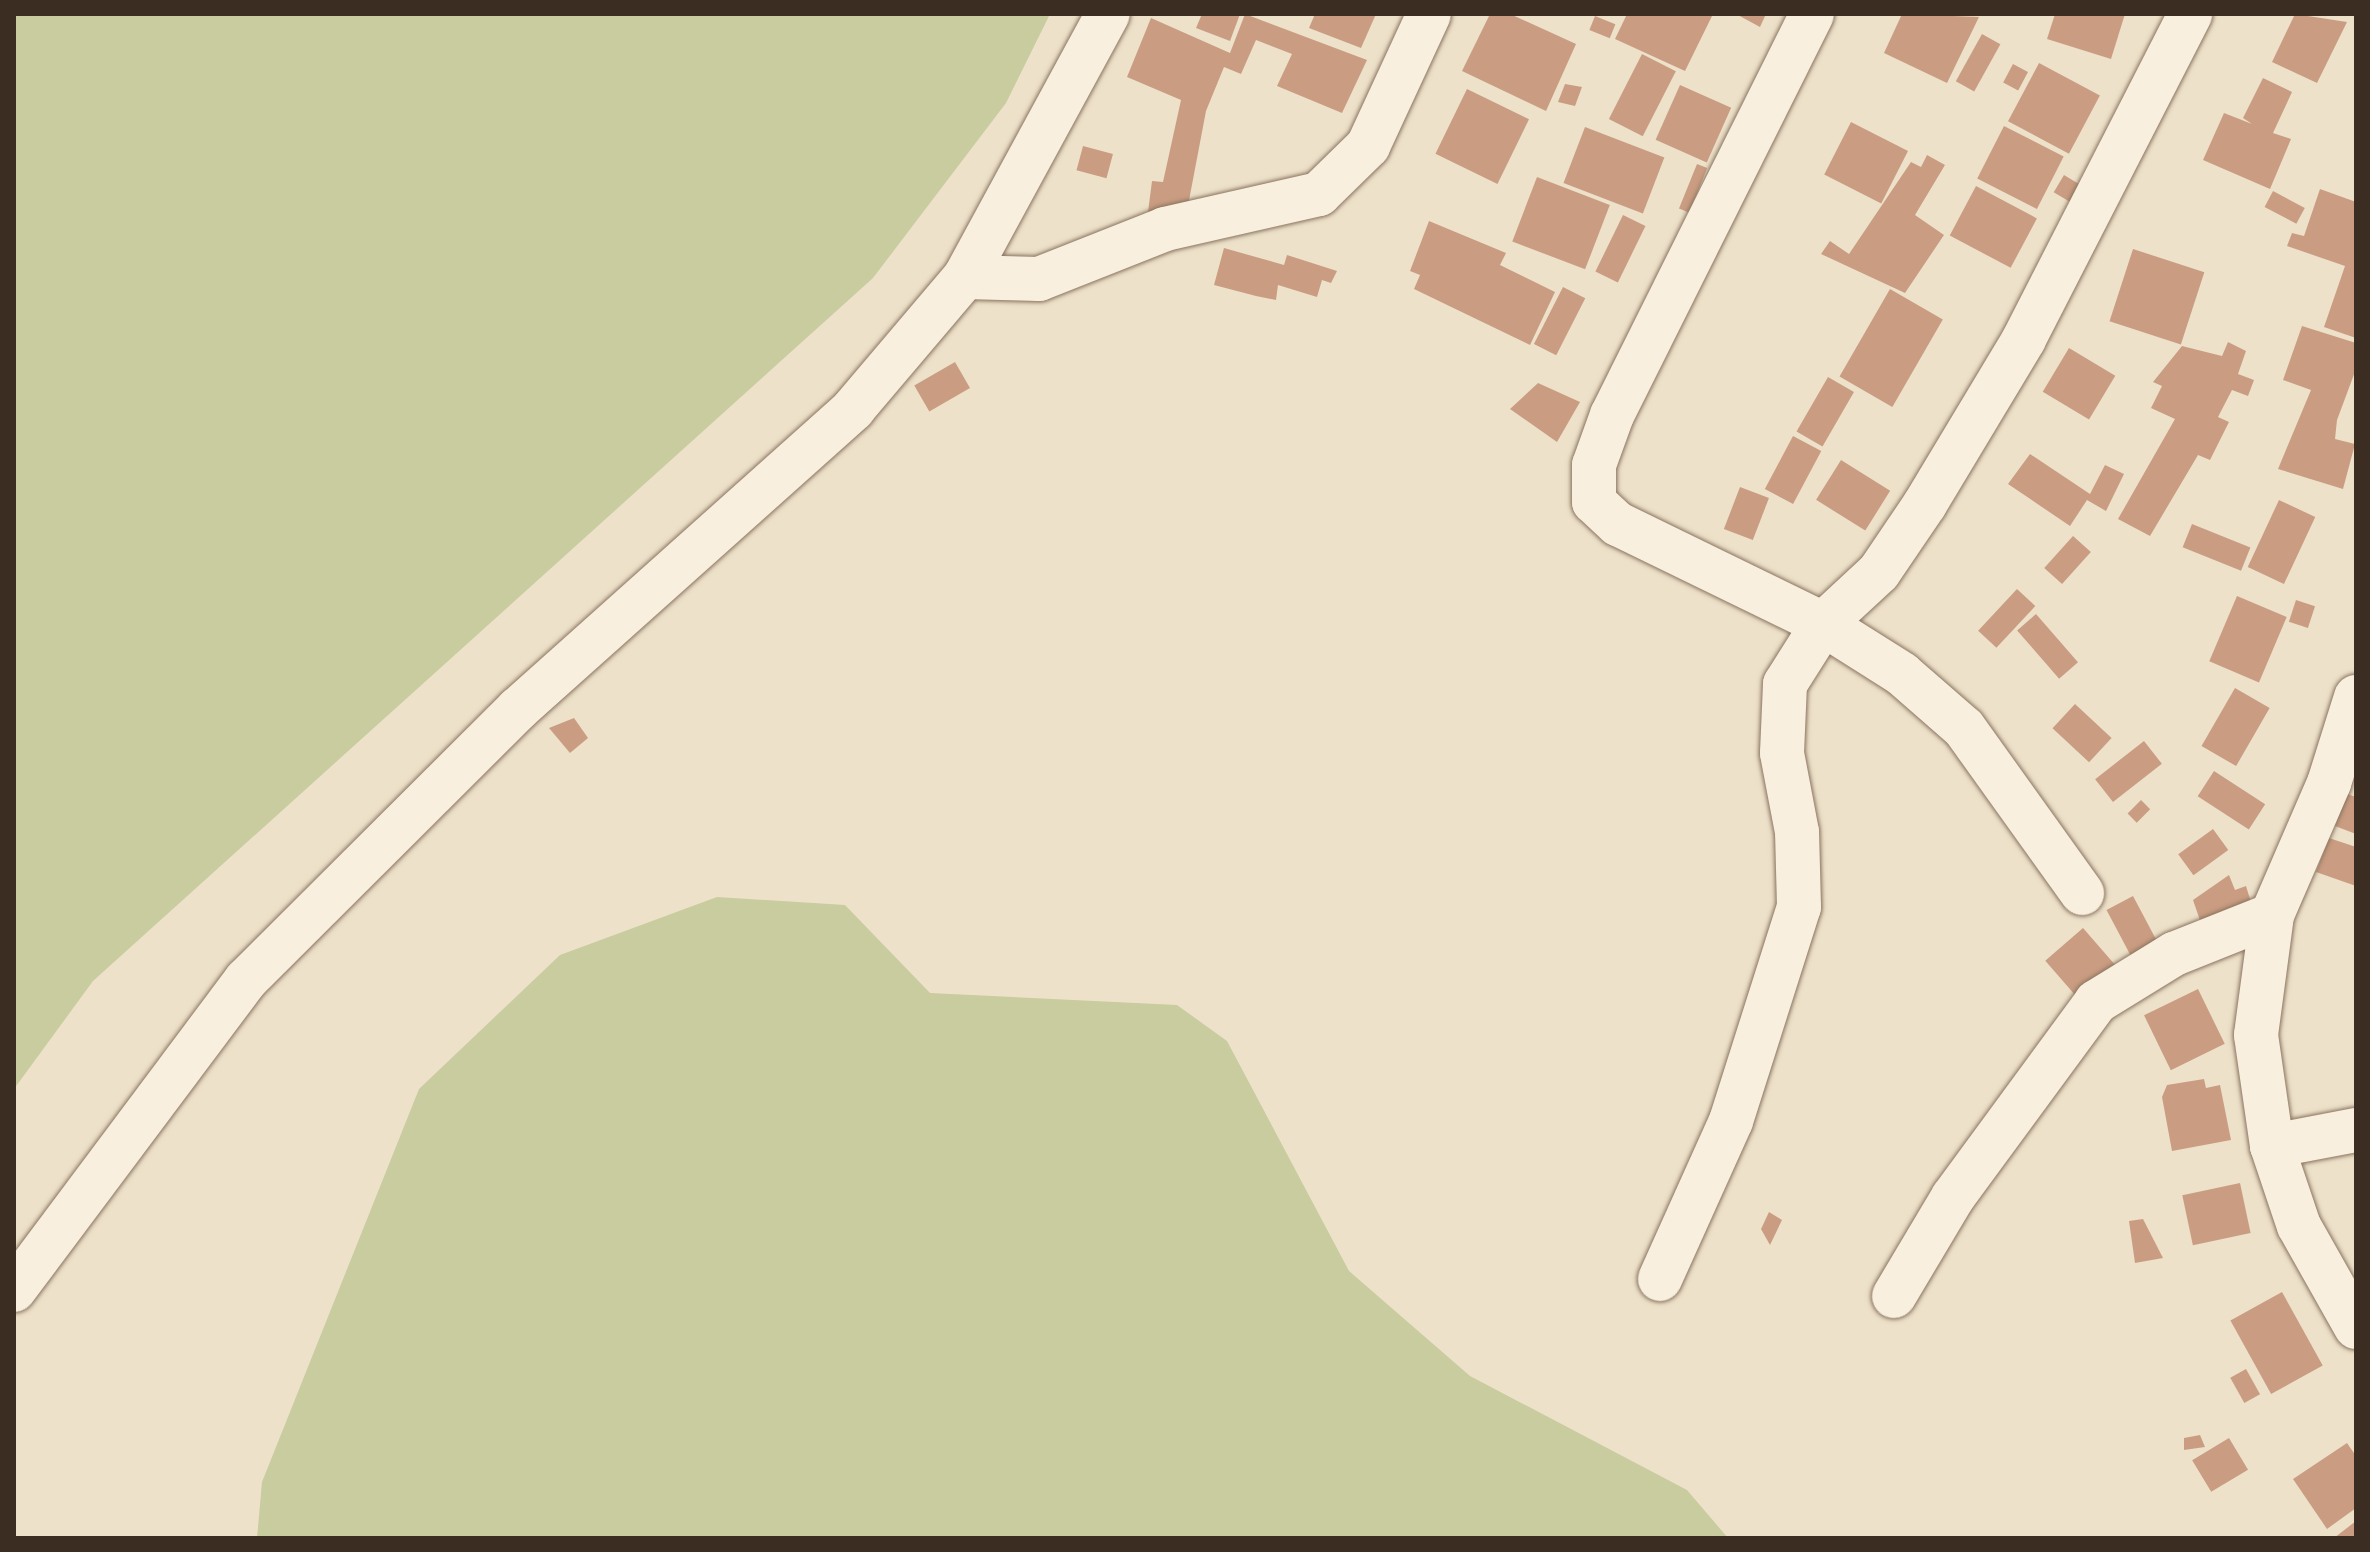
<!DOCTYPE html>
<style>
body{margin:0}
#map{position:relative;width:2370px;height:1552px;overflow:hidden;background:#ede1ca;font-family:Bitter,serif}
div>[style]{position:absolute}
.green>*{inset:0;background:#c8cc9e}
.building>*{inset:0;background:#ca9d82;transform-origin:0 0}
.roads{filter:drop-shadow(0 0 2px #8a745f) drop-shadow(0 0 2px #8a745f)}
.street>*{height:44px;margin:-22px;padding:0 22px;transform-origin:22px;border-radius:22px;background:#f8efde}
span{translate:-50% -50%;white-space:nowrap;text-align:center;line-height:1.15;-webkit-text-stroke:7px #f5ecda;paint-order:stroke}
.frame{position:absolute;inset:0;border:16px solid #3b2d22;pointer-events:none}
</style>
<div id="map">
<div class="green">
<i style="clip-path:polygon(14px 14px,1050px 14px,1006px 103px,873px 278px,93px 981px,14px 1089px)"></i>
<i style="clip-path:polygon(717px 897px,845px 905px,930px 993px,1177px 1005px,1227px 1041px,1349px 1271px,1470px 1376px,1687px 1490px,1728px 1538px,257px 1538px,262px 1482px,419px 1089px,560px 955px)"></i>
</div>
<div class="building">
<i style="clip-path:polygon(1202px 14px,1240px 14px,1230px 41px,1196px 28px)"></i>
<i style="clip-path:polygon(1245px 14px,1367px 60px,1342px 113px,1277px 86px,1292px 54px,1256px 40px,1241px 74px,1224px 67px,1206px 111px,1187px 211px,1148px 212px,1152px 181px,1163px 182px,1181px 100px,1127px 77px,1151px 18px,1230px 53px)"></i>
<i style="clip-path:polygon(1315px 14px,1376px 14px,1361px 48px,1309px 28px)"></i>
<i style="clip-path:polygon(1490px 14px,1510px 14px,1576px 44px,1546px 111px,1462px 71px)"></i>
<i style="clip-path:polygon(1627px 14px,1713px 14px,1685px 71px,1615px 39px)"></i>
<i style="clip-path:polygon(1736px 14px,1766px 14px,1760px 27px)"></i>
<i style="clip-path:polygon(1902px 14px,1979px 17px,1947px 83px,1884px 53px)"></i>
<i style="clip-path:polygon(2055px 14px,2125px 14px,2111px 59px,2047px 39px)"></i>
<i style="clip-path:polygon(2295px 14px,2347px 22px,2317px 83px,2272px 62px)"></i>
<i style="left:1595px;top:16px;width:22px;height:15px;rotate:22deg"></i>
<i style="left:1982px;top:34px;width:21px;height:54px;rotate:29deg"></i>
<i style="left:1642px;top:54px;width:38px;height:73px;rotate:27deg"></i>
<i style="left:2039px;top:63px;width:69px;height:66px;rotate:28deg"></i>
<i style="left:2013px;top:64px;width:17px;height:21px;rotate:28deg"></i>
<i style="clip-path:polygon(2263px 78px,2292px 92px,2273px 133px,2291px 139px,2270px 189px,2203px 160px,2224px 113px,2252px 124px,2243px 118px)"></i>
<i style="clip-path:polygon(1565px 84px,1582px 87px,1575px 106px,1558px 102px)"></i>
<i style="left:1680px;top:85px;width:56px;height:60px;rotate:24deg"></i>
<i style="left:1467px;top:89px;width:69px;height:72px;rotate:26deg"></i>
<i style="left:1851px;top:122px;width:64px;height:59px;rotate:27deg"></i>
<i style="left:2004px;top:126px;width:67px;height:59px;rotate:27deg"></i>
<i style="left:1585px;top:127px;width:85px;height:60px;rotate:21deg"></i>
<i style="left:1083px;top:146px;width:31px;height:25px;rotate:15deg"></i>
<i style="clip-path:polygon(1927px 155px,1945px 165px,1915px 215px,1944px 235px,1905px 293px,1821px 254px,1830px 241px,1849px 254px,1911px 162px,1921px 167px)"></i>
<i style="left:1697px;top:164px;width:11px;height:48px;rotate:22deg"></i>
<i style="left:2064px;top:175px;width:27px;height:20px;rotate:31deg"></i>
<i style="left:1537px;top:177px;width:78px;height:69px;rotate:21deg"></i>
<i style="left:1976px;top:186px;width:69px;height:56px;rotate:28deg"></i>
<i style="clip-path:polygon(2320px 189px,2356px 202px,2356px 338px,2324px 327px,2345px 266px,2287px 246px,2292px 233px,2304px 236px)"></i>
<i style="left:2273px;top:191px;width:36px;height:18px;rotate:28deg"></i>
<i style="left:1623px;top:215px;width:25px;height:63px;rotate:26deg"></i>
<i style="clip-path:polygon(1429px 221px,1506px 253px,1500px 265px,1555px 292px,1530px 345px,1414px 289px,1420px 275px,1410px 271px)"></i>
<i style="clip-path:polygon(1224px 248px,1284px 265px,1287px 255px,1337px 271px,1331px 283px,1322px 280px,1317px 297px,1278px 285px,1276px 300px,1256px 296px,1214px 285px)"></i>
<i style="left:2133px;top:249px;width:75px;height:76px;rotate:18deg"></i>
<i style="left:1563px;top:287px;width:25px;height:64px;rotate:27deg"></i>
<i style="left:1890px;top:289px;width:61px;height:101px;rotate:30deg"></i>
<i style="clip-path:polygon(2302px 326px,2356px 343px,2356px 369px,2337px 420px,2335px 439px,2355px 444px,2343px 489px,2278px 469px,2311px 390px,2283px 380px)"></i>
<i style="clip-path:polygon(2228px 342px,2246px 351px,2238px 374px,2254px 380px,2248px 396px,2232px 390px,2218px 417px,2229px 422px,2210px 460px,2198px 455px,2150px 536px,2118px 519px,2175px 419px,2151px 408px,2162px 386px,2153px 382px,2182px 346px,2222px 356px)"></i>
<i style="left:2069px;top:348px;width:54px;height:51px;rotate:31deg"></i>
<i style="left:955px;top:362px;width:30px;height:47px;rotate:60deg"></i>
<i style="left:1828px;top:377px;width:30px;height:63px;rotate:30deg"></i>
<i style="clip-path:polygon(1538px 383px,1580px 402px,1557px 442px,1510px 409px)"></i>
<i style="left:1793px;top:436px;width:32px;height:60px;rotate:28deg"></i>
<i style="clip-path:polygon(2030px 454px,2090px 494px,2105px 465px,2124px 474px,2106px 511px,2087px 500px,2070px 526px,2008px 484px)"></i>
<i style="left:1841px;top:460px;width:58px;height:47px;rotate:32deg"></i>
<i style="left:1740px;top:487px;width:31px;height:45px;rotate:21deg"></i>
<i style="left:2279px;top:500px;width:40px;height:74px;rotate:25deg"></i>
<i style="left:2192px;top:524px;width:63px;height:25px;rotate:22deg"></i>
<i style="left:2073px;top:536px;width:24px;height:43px;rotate:42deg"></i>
<i style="left:2017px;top:589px;width:25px;height:57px;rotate:43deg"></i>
<i style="left:2237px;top:596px;width:54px;height:71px;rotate:23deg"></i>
<i style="left:2296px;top:600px;width:20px;height:23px;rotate:18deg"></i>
<i style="left:2036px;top:614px;width:64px;height:25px;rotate:49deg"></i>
<i style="left:2235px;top:688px;width:40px;height:67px;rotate:30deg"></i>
<i style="left:2075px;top:704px;width:50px;height:33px;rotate:43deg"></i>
<i style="clip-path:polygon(574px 718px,588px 738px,570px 753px,549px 728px)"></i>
<i style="left:2144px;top:741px;width:29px;height:62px;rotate:52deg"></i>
<i style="left:2214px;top:771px;width:61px;height:30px;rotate:33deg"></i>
<i style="clip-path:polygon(2347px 794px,2356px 797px,2356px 834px,2335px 826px)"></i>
<i style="left:2141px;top:800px;width:13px;height:19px;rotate:45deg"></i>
<i style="left:2213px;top:829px;width:26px;height:43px;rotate:54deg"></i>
<i style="clip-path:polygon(2329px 838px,2356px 847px,2356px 886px,2316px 872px)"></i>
<i style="clip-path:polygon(2229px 875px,2235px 890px,2246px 886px,2254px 912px,2204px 932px,2193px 900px)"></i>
<i style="left:2133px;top:896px;width:69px;height:30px;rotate:62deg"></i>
<i style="left:2083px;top:928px;width:61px;height:50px;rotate:49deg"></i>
<i style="left:2198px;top:989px;width:61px;height:60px;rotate:64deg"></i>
<i style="clip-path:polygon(2204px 1079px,2206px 1088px,2220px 1085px,2231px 1140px,2172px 1151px,2162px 1097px,2167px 1085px)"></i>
<i style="left:2240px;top:1183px;width:51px;height:59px;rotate:78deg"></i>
<i style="clip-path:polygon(1769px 1212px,1782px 1220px,1770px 1245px,1761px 1229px)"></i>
<i style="clip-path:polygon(2143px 1219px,2163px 1258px,2135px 1263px,2129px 1221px)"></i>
<i style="left:2282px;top:1292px;width:84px;height:59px;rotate:61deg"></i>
<i style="left:2246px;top:1369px;width:29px;height:18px;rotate:61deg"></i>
<i style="clip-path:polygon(2200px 1435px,2205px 1447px,2184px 1450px,2184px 1438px)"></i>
<i style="left:2229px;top:1438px;width:37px;height:43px;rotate:59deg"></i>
<i style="clip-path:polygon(2347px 1443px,2356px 1456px,2356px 1508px,2327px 1529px,2293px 1479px)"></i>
<i style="clip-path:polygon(2356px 1521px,2356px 1538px,2334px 1538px)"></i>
</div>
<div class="roads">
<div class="street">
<i style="left:1812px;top:14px;width:448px;rotate:116.5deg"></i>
<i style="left:1612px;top:415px;width:53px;rotate:109.8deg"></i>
<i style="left:1594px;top:465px;width:37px;rotate:90deg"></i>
<i style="left:1594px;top:502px;width:33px;rotate:43deg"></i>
<i style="left:1618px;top:524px;width:228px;rotate:26deg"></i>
<i style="left:1823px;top:624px;width:93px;rotate:32.3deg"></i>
<i style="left:1902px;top:674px;width:82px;rotate:41.1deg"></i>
<i style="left:1964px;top:728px;width:203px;rotate:54.4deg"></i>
<i style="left:965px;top:277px;width:74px;rotate:1.5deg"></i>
<i style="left:1039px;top:279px;width:136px;rotate:-21.6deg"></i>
<i style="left:1165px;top:229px;width:158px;rotate:-12.8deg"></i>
<i style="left:1319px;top:194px;width:69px;rotate:-44.4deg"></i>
<i style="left:1368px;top:146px;width:145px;rotate:-65.2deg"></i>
<i style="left:2356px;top:697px;width:90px;rotate:107.4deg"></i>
<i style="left:2329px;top:783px;width:144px;rotate:113.4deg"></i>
<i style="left:2272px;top:915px;width:121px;rotate:97.6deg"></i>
<i style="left:2256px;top:1035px;width:112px;rotate:81.8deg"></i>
<i style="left:2272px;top:1146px;width:84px;rotate:71.4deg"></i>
<i style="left:2299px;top:1226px;width:116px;rotate:60.6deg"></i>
<i style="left:2272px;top:1146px;width:86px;rotate:-10.8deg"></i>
<i style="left:1660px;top:1279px;width:173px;rotate:-65.8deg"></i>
<i style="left:1731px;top:1121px;width:225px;rotate:-72.4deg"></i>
<i style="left:1799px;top:907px;width:75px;rotate:-91.5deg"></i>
<i style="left:1797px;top:832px;width:80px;rotate:-100.8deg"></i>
<i style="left:1782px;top:753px;width:69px;rotate:-87.5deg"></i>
<i style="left:1785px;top:684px;width:71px;rotate:-57.7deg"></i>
<i style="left:1823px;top:624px;width:76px;rotate:-42.9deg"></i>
<i style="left:1879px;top:572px;width:82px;rotate:-55.9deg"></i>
<i style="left:1925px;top:504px;width:192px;rotate:-59deg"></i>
<i style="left:2024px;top:339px;width:365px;rotate:-62.9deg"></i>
<i style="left:14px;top:1290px;width:387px;rotate:-53.2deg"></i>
<i style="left:246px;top:980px;width:384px;rotate:-44.9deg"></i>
<i style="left:518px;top:709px;width:450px;rotate:-41.8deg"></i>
<i style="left:853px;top:409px;width:173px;rotate:-49.7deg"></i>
<i style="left:965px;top:277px;width:299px;rotate:-61.5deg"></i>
<i style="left:1894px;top:1296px;width:115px;rotate:-59.2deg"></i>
<i style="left:1953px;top:1197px;width:242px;rotate:-53.7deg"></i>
<i style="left:2096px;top:1002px;width:92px;rotate:-31.6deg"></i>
<i style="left:2174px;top:954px;width:105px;rotate:-21.7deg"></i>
</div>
</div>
<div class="frame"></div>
</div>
